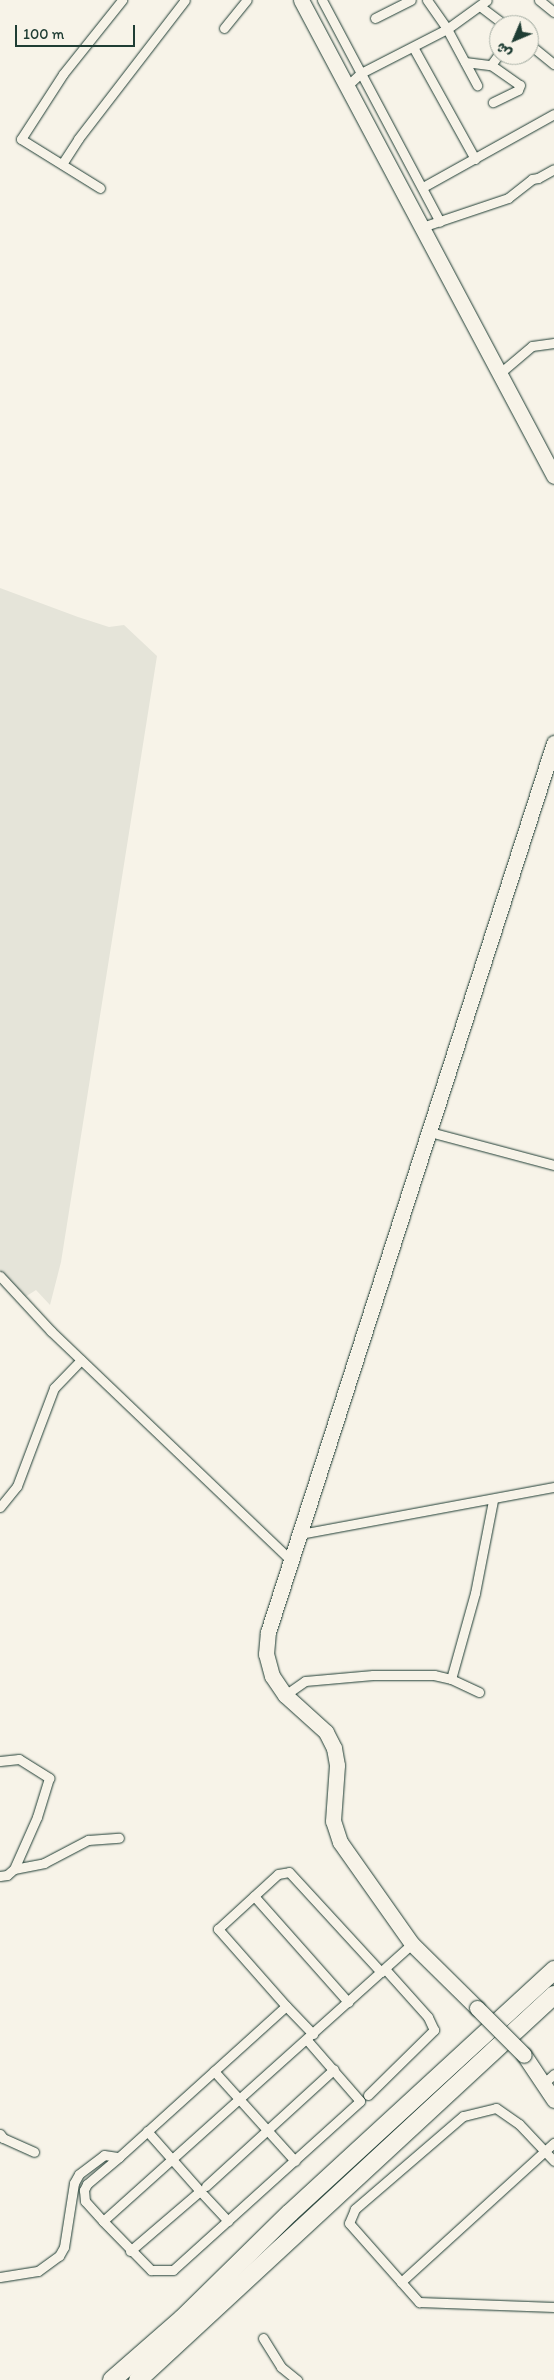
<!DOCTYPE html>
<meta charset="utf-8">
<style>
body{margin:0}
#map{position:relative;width:554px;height:2380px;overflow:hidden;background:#f7f3e8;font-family:Itim,"Playpen Sans Arabic",sans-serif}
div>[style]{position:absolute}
.built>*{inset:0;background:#e5e4d9}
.roads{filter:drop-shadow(0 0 1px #1f3d34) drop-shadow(0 0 1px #1f3d34)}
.minor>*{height:9px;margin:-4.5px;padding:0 4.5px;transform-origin:4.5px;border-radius:4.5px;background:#f7f3e8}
.primary>*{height:15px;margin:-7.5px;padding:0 7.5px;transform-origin:7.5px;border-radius:7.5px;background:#f7f3e8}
.motorway>*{height:18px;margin:-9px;padding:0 9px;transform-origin:9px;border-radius:9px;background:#f7f3e8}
.bridges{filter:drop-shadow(0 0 1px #1f3d34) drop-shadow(0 0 1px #1f3d34)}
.primary-bridge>*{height:15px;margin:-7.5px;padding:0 7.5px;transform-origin:7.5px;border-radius:7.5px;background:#f7f3e8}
span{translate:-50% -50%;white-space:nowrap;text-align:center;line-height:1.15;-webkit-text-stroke:5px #f7f3e8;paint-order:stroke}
.north{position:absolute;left:489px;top:15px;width:50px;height:50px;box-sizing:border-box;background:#f7f3e8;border:1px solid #a1aaa0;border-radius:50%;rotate:225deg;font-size:14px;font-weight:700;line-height:20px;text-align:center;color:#1f3d34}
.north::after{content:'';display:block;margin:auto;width:18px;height:22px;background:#1f3d34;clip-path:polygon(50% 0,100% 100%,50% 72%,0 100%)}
.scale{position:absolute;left:15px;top:25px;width:120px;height:22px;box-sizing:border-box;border:2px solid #1f3d34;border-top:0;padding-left:6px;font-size:15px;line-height:18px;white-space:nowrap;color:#1f3d34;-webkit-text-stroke:4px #f7f3e8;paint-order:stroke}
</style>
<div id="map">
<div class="built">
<i style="clip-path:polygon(0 588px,78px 617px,109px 627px,124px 625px,157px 656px,61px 1262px,50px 1305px,36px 1290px,25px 1297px,0 1270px)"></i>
</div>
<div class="roads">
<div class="minor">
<i style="left:322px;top:0;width:251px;rotate:62deg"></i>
<i style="left:427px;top:0;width:35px;rotate:55deg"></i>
<i style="left:447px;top:29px;width:64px;rotate:61.8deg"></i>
<i style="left:539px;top:0;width:19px;rotate:39deg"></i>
<i style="left:481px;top:7px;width:30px;rotate:37deg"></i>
<i style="left:375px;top:18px;width:40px;rotate:-26.6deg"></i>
<i style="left:224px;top:28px;width:36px;rotate:-51deg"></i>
<i style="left:529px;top:44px;width:32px;rotate:39deg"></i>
<i style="left:413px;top:47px;width:128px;rotate:61deg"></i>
<i style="left:465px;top:62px;width:26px;rotate:7deg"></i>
<i style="left:491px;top:65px;width:35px;rotate:35deg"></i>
<i style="left:520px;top:85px;width:5px;rotate:112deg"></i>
<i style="left:518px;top:90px;width:28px;rotate:154deg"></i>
<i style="left:491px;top:65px;width:14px;rotate:-54deg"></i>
<i style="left:347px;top:86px;width:19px;rotate:-43deg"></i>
<i style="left:361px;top:73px;width:97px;rotate:-27.1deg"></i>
<i style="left:447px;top:29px;width:49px;rotate:-35.9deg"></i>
<i style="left:62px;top:164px;width:30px;rotate:-57deg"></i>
<i style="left:78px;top:139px;width:175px;rotate:-52.4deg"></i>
<i style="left:423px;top:187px;width:150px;rotate:-29.1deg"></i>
<i style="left:100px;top:188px;width:93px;rotate:-148.2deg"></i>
<i style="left:21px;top:139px;width:77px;rotate:-57.1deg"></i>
<i style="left:63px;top:74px;width:95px;rotate:-51.4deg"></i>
<i style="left:422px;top:227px;width:91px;rotate:-18.6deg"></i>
<i style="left:508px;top:198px;width:31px;rotate:-38deg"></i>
<i style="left:532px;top:179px;width:6px;rotate:-9deg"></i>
<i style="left:538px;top:178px;width:18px;rotate:-29deg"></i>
<i style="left:500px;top:373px;width:42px;rotate:-40.2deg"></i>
<i style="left:532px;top:346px;width:22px;rotate:-8deg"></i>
<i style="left:430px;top:1132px;width:128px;rotate:14.9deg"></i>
<i style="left:0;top:1276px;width:75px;rotate:47.2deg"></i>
<i style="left:51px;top:1331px;width:333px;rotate:43.7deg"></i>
<i style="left:0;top:1507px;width:27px;rotate:-51deg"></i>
<i style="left:17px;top:1486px;width:105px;rotate:-69.3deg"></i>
<i style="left:54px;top:1388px;width:39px;rotate:-46deg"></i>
<i style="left:300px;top:1534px;width:258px;rotate:-10.5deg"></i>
<i style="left:451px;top:1679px;width:89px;rotate:-74.4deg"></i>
<i style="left:475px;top:1593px;width:95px;rotate:-79deg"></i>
<i style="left:285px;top:1695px;width:24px;rotate:-35deg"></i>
<i style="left:305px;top:1681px;width:68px;rotate:-5deg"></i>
<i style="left:373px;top:1675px;width:61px"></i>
<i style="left:434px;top:1675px;width:17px;rotate:13deg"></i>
<i style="left:451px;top:1679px;width:31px;rotate:25deg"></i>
<i style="left:0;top:1761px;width:19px;rotate:-6deg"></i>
<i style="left:19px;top:1759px;width:36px;rotate:32deg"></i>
<i style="left:49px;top:1778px;width:41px;rotate:107.1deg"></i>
<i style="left:37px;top:1817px;width:57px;rotate:113.9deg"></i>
<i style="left:14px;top:1869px;width:31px;rotate:-11deg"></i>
<i style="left:44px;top:1863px;width:50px;rotate:-27.6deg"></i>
<i style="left:88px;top:1840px;width:31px;rotate:-4deg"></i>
<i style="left:0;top:1876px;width:7px;rotate:-8deg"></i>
<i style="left:7px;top:1875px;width:9px;rotate:-41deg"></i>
<i style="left:254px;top:1896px;width:142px;rotate:48.4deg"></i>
<i style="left:286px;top:2006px;width:103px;rotate:-131.4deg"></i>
<i style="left:218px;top:1929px;width:81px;rotate:-42.5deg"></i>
<i style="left:278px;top:1874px;width:11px;rotate:-10deg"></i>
<i style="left:289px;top:1872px;width:136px;rotate:47.4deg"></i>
<i style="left:214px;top:2071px;width:121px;rotate:48deg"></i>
<i style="left:543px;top:2084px;width:15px;rotate:-42deg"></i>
<i style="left:368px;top:2095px;width:93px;rotate:-44.6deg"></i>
<i style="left:434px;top:2030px;width:14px;rotate:-115deg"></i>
<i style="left:428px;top:2017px;width:64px;rotate:-131.9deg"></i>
<i style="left:0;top:2134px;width:5px;rotate:53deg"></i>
<i style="left:3px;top:2138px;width:34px;rotate:24deg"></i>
<i style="left:119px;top:2157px;width:42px;rotate:139.8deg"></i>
<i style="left:87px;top:2184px;width:7px;rotate:117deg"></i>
<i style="left:84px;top:2190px;width:11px;rotate:85deg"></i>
<i style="left:85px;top:2201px;width:27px;rotate:48deg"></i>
<i style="left:103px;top:2221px;width:415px;rotate:-41.9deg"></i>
<i style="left:554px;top:2161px;width:51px;rotate:-133.4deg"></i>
<i style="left:519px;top:2124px;width:28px;rotate:-145deg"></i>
<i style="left:496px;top:2108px;width:34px;rotate:166deg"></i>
<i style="left:463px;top:2116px;width:143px;rotate:139.3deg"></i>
<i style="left:355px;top:2209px;width:15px;rotate:113deg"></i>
<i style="left:349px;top:2223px;width:106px;rotate:48.5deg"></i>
<i style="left:419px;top:2302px;width:135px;rotate:2.1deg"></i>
<i style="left:206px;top:2186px;width:173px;rotate:-42.4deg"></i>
<i style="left:200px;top:2191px;width:41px;rotate:47deg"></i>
<i style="left:103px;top:2221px;width:69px;rotate:45.6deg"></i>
<i style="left:151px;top:2270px;width:22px"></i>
<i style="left:173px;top:2270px;width:252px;rotate:-42.1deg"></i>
<i style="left:360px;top:2101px;width:81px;rotate:-131deg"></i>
<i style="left:130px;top:2251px;width:92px;rotate:-40.6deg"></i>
<i style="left:200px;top:2191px;width:80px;rotate:-131.5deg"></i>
<i style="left:0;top:2277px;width:38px;rotate:-9deg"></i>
<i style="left:38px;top:2271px;width:26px;rotate:-36deg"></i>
<i style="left:59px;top:2256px;width:10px;rotate:-61deg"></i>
<i style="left:64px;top:2247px;width:65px;rotate:-81.1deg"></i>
<i style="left:74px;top:2183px;width:10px;rotate:-61deg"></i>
<i style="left:79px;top:2174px;width:31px;rotate:-37deg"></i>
<i style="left:104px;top:2155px;width:15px;rotate:8deg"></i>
<i style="left:119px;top:2157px;width:225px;rotate:-42.1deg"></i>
<i style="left:286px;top:2006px;width:39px;rotate:46deg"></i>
<i style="left:401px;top:2282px;width:207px;rotate:-42.3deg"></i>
<i style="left:263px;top:2338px;width:34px;rotate:58deg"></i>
<i style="left:281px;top:2367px;width:21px;rotate:39deg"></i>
</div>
<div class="primary">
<i style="left:301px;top:0;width:539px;rotate:62.01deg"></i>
<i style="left:477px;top:2008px;width:91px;rotate:-135.4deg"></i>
<i style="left:412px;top:1944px;width:125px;rotate:-125.2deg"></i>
<i style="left:340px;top:1842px;width:22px;rotate:-108deg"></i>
<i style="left:333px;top:1821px;width:56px;rotate:-85.9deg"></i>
<i style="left:337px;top:1765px;width:17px;rotate:-100deg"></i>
<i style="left:334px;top:1748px;width:18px;rotate:-117deg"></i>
<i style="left:326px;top:1732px;width:55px;rotate:-137.9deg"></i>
<i style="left:285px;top:1695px;width:23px;rotate:-124deg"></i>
<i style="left:272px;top:1676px;width:23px;rotate:-105deg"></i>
<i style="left:266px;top:1654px;width:22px;rotate:-85deg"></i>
<i style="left:268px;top:1632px;width:934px;rotate:-72.17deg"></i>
<i style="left:524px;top:2055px;width:54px;rotate:56.3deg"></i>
</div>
<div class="motorway">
<i style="left:112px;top:2380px;width:93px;rotate:-41.1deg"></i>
<i style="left:182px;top:2319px;width:151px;rotate:-44.5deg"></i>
<i style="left:290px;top:2213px;width:359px;rotate:-42.6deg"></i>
<i style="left:138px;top:2380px;width:567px;rotate:-42.78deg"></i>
</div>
</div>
<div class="bridges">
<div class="primary-bridge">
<i style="left:477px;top:2008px;width:66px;rotate:45deg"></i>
</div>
</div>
<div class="north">ش</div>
<div class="scale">100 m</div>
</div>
